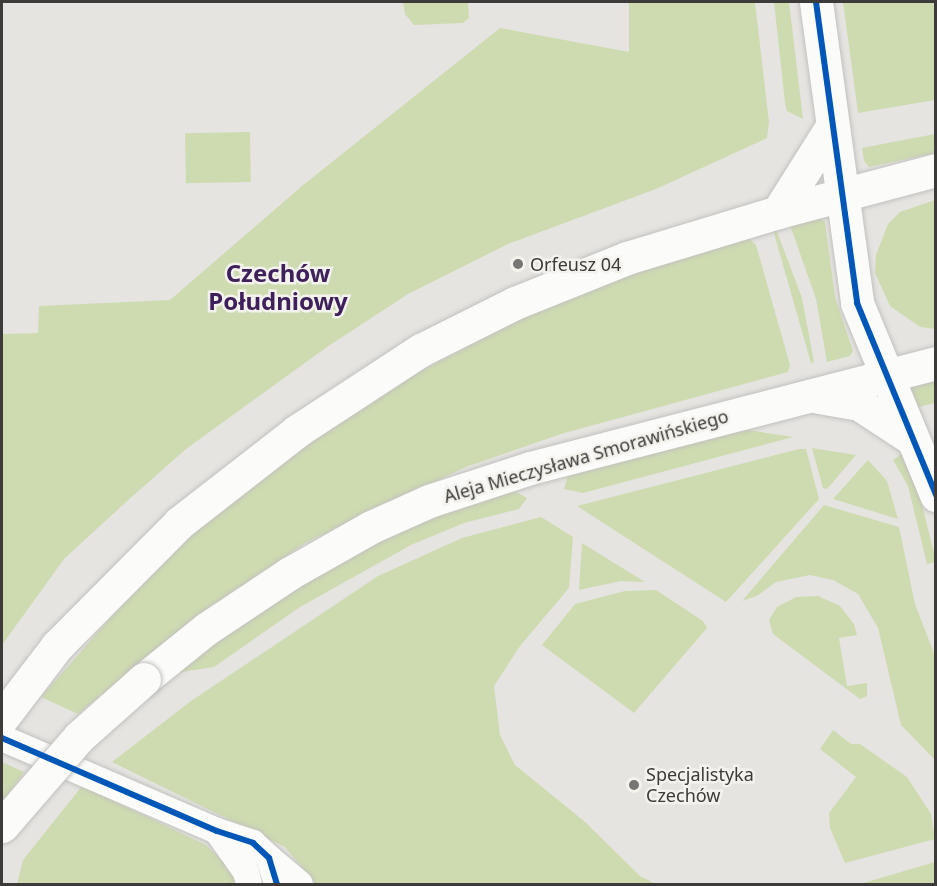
<!DOCTYPE html>
<meta charset="utf-8">
<style>
body{margin:0}
#map{position:relative;width:937px;height:886px;overflow:hidden;background:#e5e4e1;font-family:"Noto Sans",sans-serif}
div>[style]{position:absolute}
.green>*{inset:0;background:#cedbb1;transform-origin:0 0}
.roads{filter:drop-shadow(0 0 2px #c2c1be) drop-shadow(0 0 2px #c2c1be)}
.street>*{height:26px;margin:-13px;padding:0 13px;transform-origin:13px;border-radius:13px;background:#fbfbfa}
.secondary>*{height:33px;margin:-16.5px;padding:0 16.5px;transform-origin:16.5px;border-radius:16.5px;background:#fbfbfa}
.bridges{filter:drop-shadow(0 0 2px #c2c1be) drop-shadow(0 0 2px #c2c1be)}
.secondary-bridge>*{height:33px;margin:-16.5px;padding:0 16.5px;transform-origin:16.5px;border-radius:16.5px;background:#fbfbfa}
.cycleway>*{height:6px;margin:-3px;padding:0 3px;transform-origin:3px;border-radius:3px;background:#0057b8}
.dots>*{width:16px;height:16px;translate:-50% -50%;box-sizing:border-box;border:3px solid #f4f2ed;border-radius:50%}
span{translate:-50% -50%;white-space:nowrap;text-align:center;line-height:1.15;-webkit-text-stroke:5px #f4f2ed;paint-order:stroke}
.poi-label{font-size:18px;color:#3c3b39}
.left{translate:0 -50%;text-align:left}
.street-label{font-size:18px;color:#3c3b39}
.district-label{font-size:24px;color:#3e215a;font-weight:700}
.frame{position:absolute;inset:0;border:3px solid #3c3b39;pointer-events:none}
</style>
<div id="map">
<div class="green">
<i style="clip-path:polygon(403px 2px,468px 2px,469px 18px,463px 23px,414px 25px,405px 14px)"></i>
<i style="clip-path:polygon(629px 2px,755px 2px,769px 122px,767px 138px,656px 189px,508px 244px,408px 294px,327px 347px,186px 449px,126px 502px,64px 559px,2px 645px,2px 334px,38px 333px,39px 306px,170px 300px,302px 186px,500px 28px,629px 52px)"></i>
<i style="clip-path:polygon(774px 2px,789px 2px,803px 119px,787px 111px,785px 103px)"></i>
<i style="clip-path:polygon(843px 2px,935px 2px,935px 100px,858px 113px)"></i>
<i style="left:250px;top:132px;width:50px;height:65px;rotate:89deg"></i>
<i style="clip-path:polygon(935px 134px,935px 153px,869px 167px,864px 161px,862px 148px)"></i>
<i style="clip-path:polygon(935px 200px,936px 200px,935px 329px,920px 327px,890px 306px,875px 273px,876px 255px,888px 224px,900px 212px)"></i>
<i style="clip-path:polygon(818px 216px,825px 222px,835px 297px,853px 351px,850px 356px,827px 362px,816px 299px,790px 225px)"></i>
<i style="clip-path:polygon(776px 229px,802px 298px,814px 362px,811px 363px,773px 230px)"></i>
<i style="clip-path:polygon(747px 237px,756px 245px,790px 365px,788px 372px,561px 434px,466px 467px,305px 543px,191px 621px,78px 714px,41px 697px,143px 581px,189px 536px,283px 458px,404px 380px,569px 293px)"></i>
<i style="clip-path:polygon(935px 380px,935px 403px,915px 408px,910px 387px)"></i>
<i style="clip-path:polygon(742px 429px,793px 437px,583px 493px,564px 489px,568px 476px,574px 472px)"></i>
<i style="clip-path:polygon(812px 448px,856px 455px,827px 489px,823px 488px)"></i>
<i style="clip-path:polygon(799px 449px,806px 449px,819px 499px,726px 602px,577px 506px)"></i>
<i style="clip-path:polygon(903px 453px,917px 485px,935px 557px,935px 562px,927px 564px,908px 486px,893px 460px)"></i>
<i style="clip-path:polygon(868px 460px,887px 481px,898px 519px,833px 499px)"></i>
<i style="clip-path:polygon(511px 489px,527px 498px,519px 509px,464px 523px,411px 545px,300px 607px,214px 667px,175px 673px,218px 638px,317px 572px,401px 528px)"></i>
<i style="clip-path:polygon(824px 505px,899px 527px,915px 604px,935px 656px,935px 760px,901px 725px,878px 628px,858px 594px,833px 580px,810px 575px,776px 582px,757px 596px,742px 601px)"></i>
<i style="clip-path:polygon(541px 517px,573px 537px,569px 588px,520px 646px,494px 686px,500px 735px,515px 765px,584px 821px,640px 876px,656px 884px,316px 884px,285px 847px,112px 762px,191px 701px,378px 576px,462px 538px)"></i>
<i style="clip-path:polygon(582px 543px,645px 582px,621px 581px,579px 590px)"></i>
<i style="clip-path:polygon(656px 590px,703px 621px,707px 628px,634px 713px,542px 645px,575px 604px,625px 591px)"></i>
<i style="clip-path:polygon(818px 596px,840px 606px,854px 624px,857px 635px,839px 638px,847px 686px,867px 683px,867px 696px,860px 699px,773px 634px,769px 620px,777px 607px,796px 597px)"></i>
<i style="clip-path:polygon(833px 730px,851px 744px,860px 744px,907px 777px,931px 814px,935px 839px,845px 863px,830px 828px,829px 813px,856px 777px,820px 749px)"></i>
<i style="clip-path:polygon(2px 762px,24px 772px,2px 803px)"></i>
<i style="clip-path:polygon(82px 786px,206px 845px,231px 869px,236px 884px,17px 884px,23px 860px)"></i>
<i style="clip-path:polygon(935px 862px,935px 884px,860px 884px)"></i>
</div>
<div class="roads">
<div class="street">
<i style="left:2px;top:738px;width:234px;rotate:23.4deg"></i>
<i style="left:217px;top:831px;width:38px;rotate:18deg"></i>
<i style="left:253px;top:843px;width:22px;rotate:43deg"></i>
<i style="left:269px;top:858px;width:27px;rotate:73deg"></i>
<i style="left:217px;top:831px;width:50px;rotate:54.7deg"></i>
<i style="left:246px;top:872px;width:12px;rotate:76deg"></i>
<i style="left:269px;top:858px;width:40px;rotate:40deg"></i>
</div>
<div class="secondary">
<i style="left:816px;top:2px;width:304px;rotate:82.2deg"></i>
<i style="left:857px;top:303px;width:208px;rotate:67.6deg"></i>
<i style="left:778px;top:212px;width:99px;rotate:-57.8deg"></i>
<i style="left:819px;top:397px;width:41px;rotate:9.9deg"></i>
<i style="left:859px;top:404px;width:62px;rotate:33.2deg"></i>
<i style="left:144px;top:679px;width:80px;rotate:-38.9deg"></i>
<i style="left:206px;top:629px;width:101px;rotate:-33.7deg"></i>
<i style="left:290px;top:573px;width:93px;rotate:-29.6deg"></i>
<i style="left:371px;top:527px;width:64px;rotate:-24.1deg"></i>
<i style="left:429px;top:501px;width:106px;rotate:-18.1deg"></i>
<i style="left:530px;top:468px;width:419px;rotate:-14.5deg"></i>
<i style="left:2px;top:718px;width:91px;rotate:-52.6deg"></i>
<i style="left:57px;top:646px;width:173px;rotate:-45.2deg"></i>
<i style="left:179px;top:523px;width:150px;rotate:-37.9deg"></i>
<i style="left:297px;top:431px;width:148px;rotate:-33.2deg"></i>
<i style="left:421px;top:350px;width:105px;rotate:-26.6deg"></i>
<i style="left:515px;top:303px;width:121px;rotate:-21.9deg"></i>
<i style="left:627px;top:258px;width:158px;rotate:-16.9deg"></i>
<i style="left:778px;top:212px;width:163px;rotate:-14.9deg"></i>
</div>
</div>
<div class="bridges">
<div class="secondary-bridge">
<i style="left:2px;top:826px;width:118px;rotate:-49.1deg"></i>
<i style="left:79px;top:737px;width:87px;rotate:-41.7deg"></i>
</div>
</div>
<div class="cycleway">
<i style="left:816px;top:2px;width:304px;rotate:82.2deg"></i>
<i style="left:857px;top:303px;width:208px;rotate:67.6deg"></i>
<i style="left:2px;top:738px;width:234px;rotate:23.4deg"></i>
<i style="left:217px;top:831px;width:38px;rotate:18deg"></i>
<i style="left:253px;top:843px;width:22px;rotate:43deg"></i>
<i style="left:269px;top:858px;width:27px;rotate:73deg"></i>
</div>
<div class="dots">
<i style="left:518px;top:264px;background:#777674"></i>
<i style="left:634px;top:785px;background:#777674"></i>
</div>
<div class="poi-label">
<span class="left" style="left:530px;top:264px">Orfeusz 04</span>
<span class="left" style="left:646px;top:785px">Specjalistyka<br>Czechów</span>
</div>
<div class="street-label">
<span style="left:586px;top:456px;rotate:-16deg">Aleja Mieczysława Smorawińskiego</span>
</div>
<div class="district-label">
<span style="left:278px;top:287px">Czechów<br>Południowy</span>
</div>
<div class="frame"></div>
</div>
